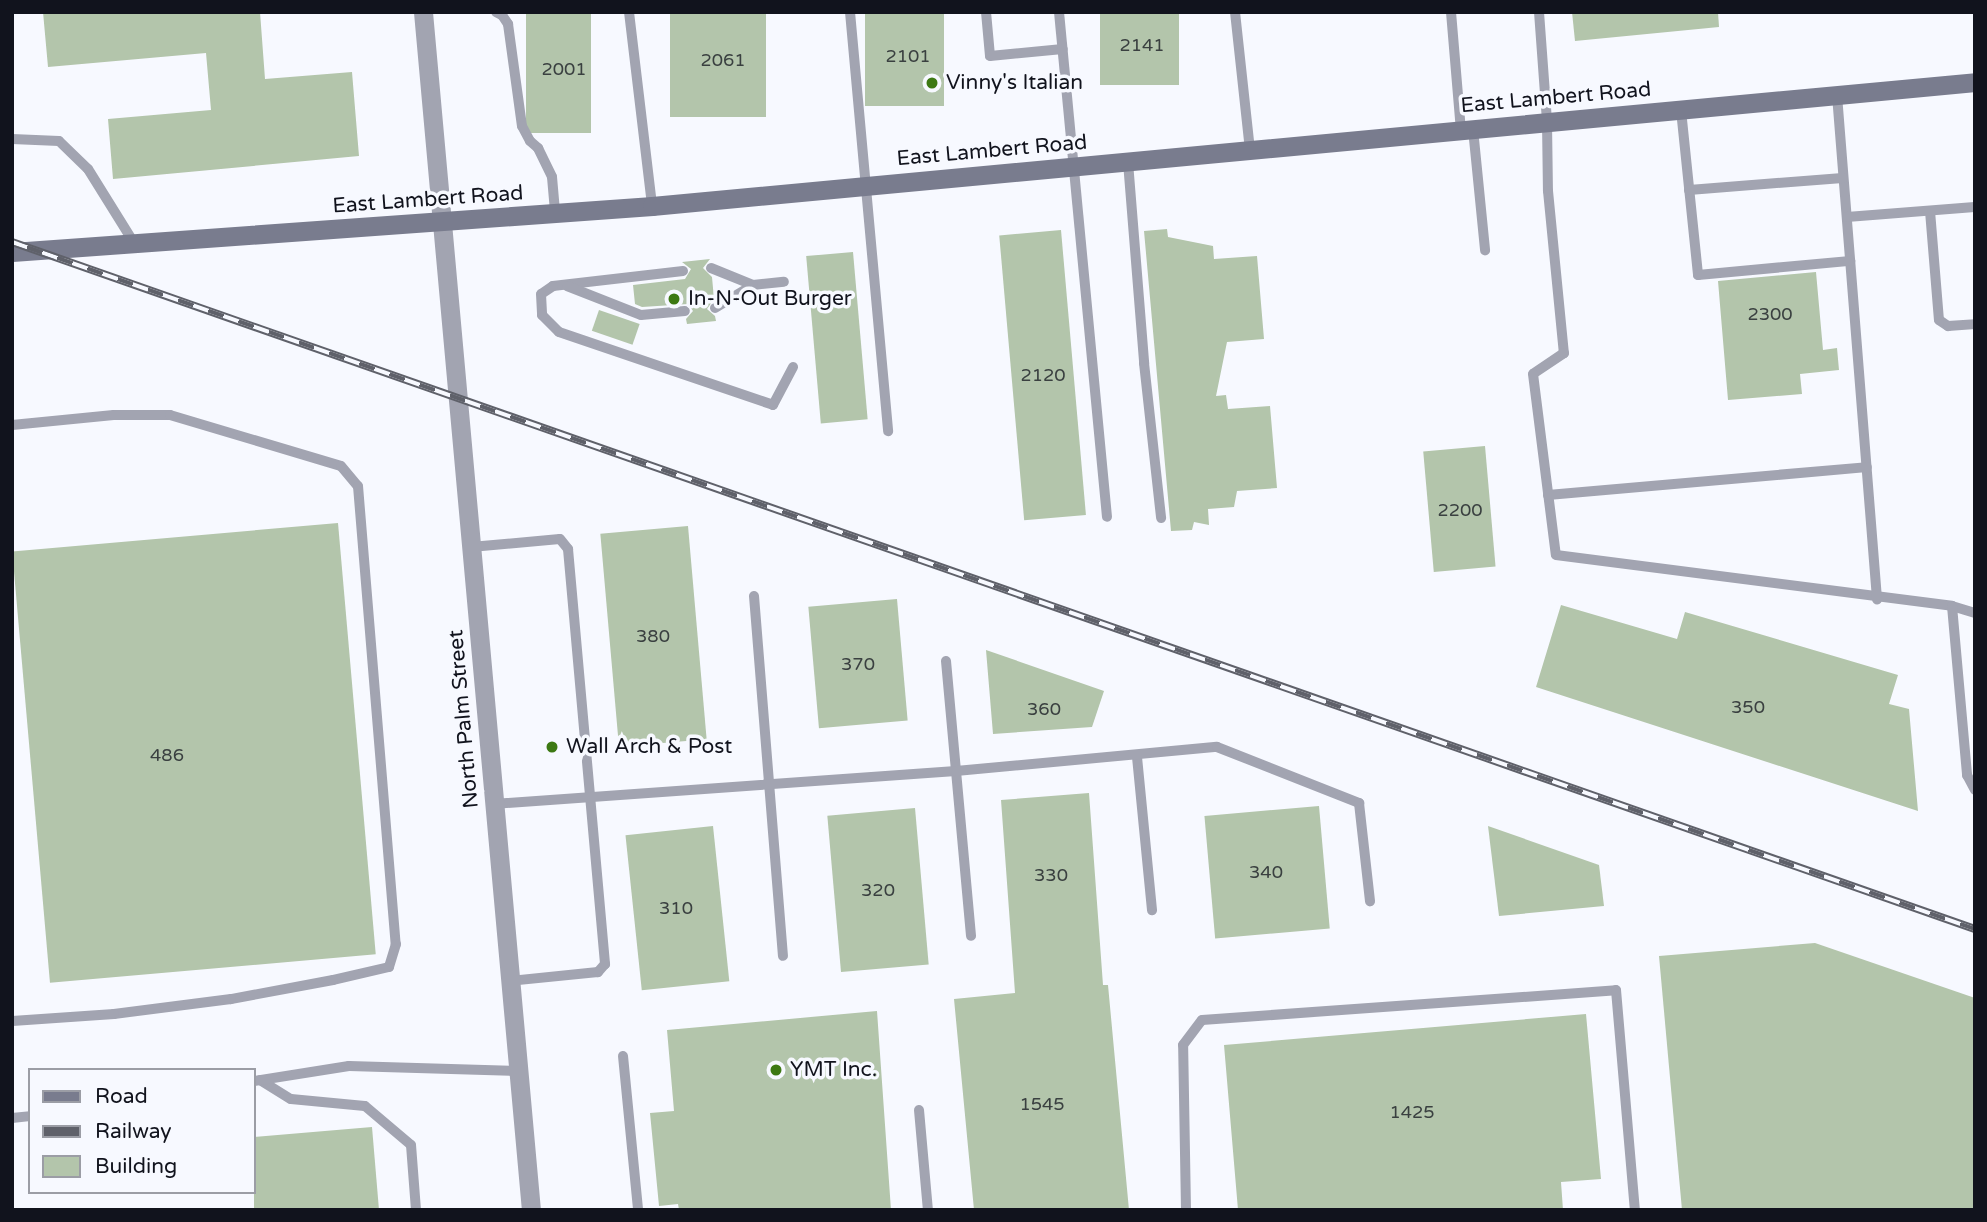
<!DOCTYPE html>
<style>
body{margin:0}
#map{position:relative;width:1987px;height:1222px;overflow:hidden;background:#f7f9ff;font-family:"Varela Round",sans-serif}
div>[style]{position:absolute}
.building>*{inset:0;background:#b3c5ab;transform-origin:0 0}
.service>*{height:10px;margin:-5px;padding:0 5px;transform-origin:5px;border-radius:5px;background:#a2a4b1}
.minor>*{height:19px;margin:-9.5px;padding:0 9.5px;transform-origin:9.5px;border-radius:9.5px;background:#a2a4b1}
.secondary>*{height:19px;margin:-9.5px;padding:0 9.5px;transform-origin:9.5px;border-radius:9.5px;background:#797c8e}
.rail>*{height:8px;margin-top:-4px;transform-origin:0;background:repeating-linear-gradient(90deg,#f7f9ff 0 16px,#5f616a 0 32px);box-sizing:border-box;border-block:2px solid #5f616a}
.dots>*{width:19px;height:19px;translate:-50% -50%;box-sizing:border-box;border:4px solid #f7f9ff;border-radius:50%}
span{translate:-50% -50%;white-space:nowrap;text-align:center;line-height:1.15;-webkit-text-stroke:7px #f7f9ff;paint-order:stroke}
.number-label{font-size:18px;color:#3a4040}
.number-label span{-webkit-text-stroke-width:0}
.poi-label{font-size:21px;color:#11131d}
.left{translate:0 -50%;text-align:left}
.street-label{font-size:21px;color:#11131d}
.frame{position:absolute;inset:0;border:14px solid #11131d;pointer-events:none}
.legend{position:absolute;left:28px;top:1068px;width:228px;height:126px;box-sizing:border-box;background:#f7f9ff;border:2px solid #9b9da5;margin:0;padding:9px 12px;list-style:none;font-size:21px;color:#11131d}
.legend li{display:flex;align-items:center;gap:14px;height:35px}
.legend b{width:35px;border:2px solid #9b9da5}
</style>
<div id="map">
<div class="building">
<i style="clip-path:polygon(43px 12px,260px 12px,265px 79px,352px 72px,359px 156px,113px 179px,108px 119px,211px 110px,206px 53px,48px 67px)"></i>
<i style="left:526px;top:12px;width:65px;height:121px"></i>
<i style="left:670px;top:12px;width:96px;height:105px"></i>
<i style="left:865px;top:12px;width:79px;height:94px"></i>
<i style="left:1100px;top:12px;width:79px;height:73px"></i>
<i style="clip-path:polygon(1572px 12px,1718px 12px,1719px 27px,1575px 41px)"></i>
<i style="clip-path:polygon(1167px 229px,1168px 237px,1213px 246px,1214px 259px,1257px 256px,1264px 339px,1227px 342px,1216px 396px,1226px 395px,1228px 409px,1270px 406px,1277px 488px,1237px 491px,1234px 507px,1208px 509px,1209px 525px,1194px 522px,1192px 530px,1171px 531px,1144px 231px)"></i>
<i style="left:1061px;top:230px;width:286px;height:62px;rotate:85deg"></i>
<i style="left:853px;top:252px;width:168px;height:47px;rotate:85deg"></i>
<i style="clip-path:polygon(710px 259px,703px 268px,712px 277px,714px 299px,707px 309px,715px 316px,716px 321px,687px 324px,686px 319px,693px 311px,688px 304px,642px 307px,635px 304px,633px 285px,685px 279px,691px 269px,682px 262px)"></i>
<i style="clip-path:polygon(1816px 272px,1823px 350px,1837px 348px,1839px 370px,1800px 374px,1802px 394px,1728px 400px,1718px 281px)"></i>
<i style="left:599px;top:310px;width:43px;height:22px;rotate:19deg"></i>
<i style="left:1485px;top:446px;width:121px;height:62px;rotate:85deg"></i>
<i style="left:338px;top:523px;width:433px;height:327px;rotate:85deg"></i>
<i style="left:688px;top:526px;width:214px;height:88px;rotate:85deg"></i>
<i style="left:897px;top:599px;width:122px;height:89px;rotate:85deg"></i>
<i style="clip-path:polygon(1561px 605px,1677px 639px,1685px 612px,1898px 675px,1889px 704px,1909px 709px,1918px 811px,1536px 687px)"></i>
<i style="clip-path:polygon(986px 650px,1104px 691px,1092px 727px,993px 734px)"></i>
<i style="clip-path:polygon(1089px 793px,1103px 985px,1108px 985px,1129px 1210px,974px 1210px,954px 999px,1015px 993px,1001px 800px)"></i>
<i style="left:1319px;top:806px;width:123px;height:115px;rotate:85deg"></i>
<i style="left:915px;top:808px;width:157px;height:88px;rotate:85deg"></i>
<i style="left:713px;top:826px;width:156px;height:88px;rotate:84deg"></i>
<i style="clip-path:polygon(1488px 826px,1599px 865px,1604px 906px,1499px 916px)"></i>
<i style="clip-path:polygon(1815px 943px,1975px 998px,1975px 1210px,1682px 1210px,1659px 956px)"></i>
<i style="clip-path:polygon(877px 1011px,891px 1210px,679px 1210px,678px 1204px,659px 1206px,650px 1113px,674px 1111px,667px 1030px)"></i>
<i style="clip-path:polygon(1586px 1014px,1601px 1179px,1561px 1182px,1563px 1210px,1238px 1210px,1224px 1045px)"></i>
<i style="clip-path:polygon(372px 1127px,379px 1210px,254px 1210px,254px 1137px)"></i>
</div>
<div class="service">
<i style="left:496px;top:12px;width:7px;rotate:27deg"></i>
<i style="left:502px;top:15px;width:11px;rotate:56deg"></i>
<i style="left:508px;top:24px;width:103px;rotate:82.2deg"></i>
<i style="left:522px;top:126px;width:17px;rotate:62deg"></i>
<i style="left:530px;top:141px;width:11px;rotate:41deg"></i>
<i style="left:538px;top:148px;width:32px;rotate:64deg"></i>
<i style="left:552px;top:177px;width:37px;rotate:85deg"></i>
<i style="left:629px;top:12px;width:195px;rotate:83.2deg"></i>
<i style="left:850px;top:12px;width:421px;rotate:84.8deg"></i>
<i style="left:986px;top:12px;width:44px;rotate:84.8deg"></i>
<i style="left:990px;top:56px;width:73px;rotate:-5.5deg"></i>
<i style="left:1059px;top:12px;width:507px;rotate:84.57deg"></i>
<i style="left:1235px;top:12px;width:139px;rotate:83.8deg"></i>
<i style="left:1451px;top:12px;width:118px;rotate:85.2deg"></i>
<i style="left:1539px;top:12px;width:110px;rotate:85.8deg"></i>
<i style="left:1547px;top:122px;width:69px;rotate:89.2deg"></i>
<i style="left:1548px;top:191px;width:163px;rotate:84.4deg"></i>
<i style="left:1564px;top:353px;width:37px;rotate:146deg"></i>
<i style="left:1533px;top:374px;width:182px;rotate:82.8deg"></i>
<i style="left:1556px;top:555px;width:399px;rotate:7.3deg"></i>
<i style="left:1952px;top:606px;width:24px;rotate:17deg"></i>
<i style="left:1837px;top:95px;width:506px;rotate:85.46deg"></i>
<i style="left:1681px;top:110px;width:166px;rotate:84.1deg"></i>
<i style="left:1698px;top:275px;width:153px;rotate:-5.3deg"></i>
<i style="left:1473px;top:129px;width:122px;rotate:84.3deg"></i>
<i style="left:12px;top:139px;width:47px;rotate:2.4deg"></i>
<i style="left:59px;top:141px;width:40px;rotate:44deg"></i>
<i style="left:88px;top:169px;width:87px;rotate:58.1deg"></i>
<i style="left:1128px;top:162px;width:202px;rotate:85.4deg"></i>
<i style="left:1144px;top:363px;width:156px;rotate:83.7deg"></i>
<i style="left:1689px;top:190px;width:154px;rotate:-4.5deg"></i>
<i style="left:1930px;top:211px;width:109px;rotate:85.3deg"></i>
<i style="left:1939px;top:320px;width:11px;rotate:34deg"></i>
<i style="left:1948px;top:326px;width:27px;rotate:-4deg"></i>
<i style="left:1847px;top:217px;width:128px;rotate:-4.5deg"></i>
<i style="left:711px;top:268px;width:45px;rotate:22deg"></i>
<i style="left:753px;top:285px;width:31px;rotate:-6deg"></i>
<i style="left:683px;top:271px;width:131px;rotate:173.4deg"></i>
<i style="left:553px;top:286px;width:14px;rotate:146deg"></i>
<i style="left:541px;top:294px;width:21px;rotate:87deg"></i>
<i style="left:542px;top:315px;width:24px;rotate:45deg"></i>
<i style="left:559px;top:332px;width:226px;rotate:18.8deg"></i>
<i style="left:773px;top:405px;width:43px;rotate:-62.2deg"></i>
<i style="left:567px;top:286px;width:79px;rotate:21.4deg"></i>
<i style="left:641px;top:315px;width:44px;rotate:-5.2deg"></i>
<i style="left:715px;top:308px;width:44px;rotate:-31.2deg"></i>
<i style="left:12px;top:425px;width:102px;rotate:-5.6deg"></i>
<i style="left:114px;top:415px;width:56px"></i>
<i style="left:170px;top:415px;width:178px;rotate:16.6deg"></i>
<i style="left:341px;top:466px;width:26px;rotate:50deg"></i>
<i style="left:358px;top:486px;width:460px;rotate:85.3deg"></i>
<i style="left:396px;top:944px;width:24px;rotate:107deg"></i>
<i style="left:389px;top:967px;width:57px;rotate:166.9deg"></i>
<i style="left:333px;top:980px;width:104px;rotate:169.4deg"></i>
<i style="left:231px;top:999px;width:118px;rotate:172.7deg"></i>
<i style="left:114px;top:1014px;width:102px;rotate:176.1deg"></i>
<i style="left:1548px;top:495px;width:320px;rotate:-5deg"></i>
<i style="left:471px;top:547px;width:89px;rotate:-5.1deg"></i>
<i style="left:560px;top:539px;width:13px;rotate:51deg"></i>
<i style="left:568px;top:549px;width:417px;rotate:84.9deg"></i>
<i style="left:605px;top:964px;width:11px;rotate:131deg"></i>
<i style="left:598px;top:972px;width:88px;rotate:174.2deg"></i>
<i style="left:754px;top:596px;width:361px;rotate:85.4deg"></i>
<i style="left:1952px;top:606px;width:170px;rotate:84.9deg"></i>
<i style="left:1967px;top:775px;width:17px;rotate:62deg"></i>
<i style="left:946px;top:661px;width:276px;rotate:84.8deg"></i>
<i style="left:1137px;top:757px;width:154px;rotate:84.4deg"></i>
<i style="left:494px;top:804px;width:463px;rotate:-4.1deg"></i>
<i style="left:956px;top:771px;width:262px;rotate:-5.3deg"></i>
<i style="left:1217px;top:747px;width:153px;rotate:21.5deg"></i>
<i style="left:1359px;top:803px;width:99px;rotate:83.6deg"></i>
<i style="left:623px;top:1056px;width:155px;rotate:84.4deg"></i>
<i style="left:260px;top:1080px;width:36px;rotate:32deg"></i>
<i style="left:291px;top:1099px;width:74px;rotate:5.4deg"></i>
<i style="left:365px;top:1106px;width:60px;rotate:40.3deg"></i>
<i style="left:411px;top:1145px;width:65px;rotate:85.6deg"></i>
<i style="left:254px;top:1081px;width:96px;rotate:-9deg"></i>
<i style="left:349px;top:1066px;width:170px;rotate:1.7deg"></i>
<i style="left:919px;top:1110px;width:100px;rotate:84.9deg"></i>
<i style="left:12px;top:1118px;width:18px;rotate:-6deg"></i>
<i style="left:1186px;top:1210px;width:165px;rotate:-91deg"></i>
<i style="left:1183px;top:1045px;width:31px;rotate:-53deg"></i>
<i style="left:1202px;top:1020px;width:415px;rotate:-4.1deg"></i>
<i style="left:1616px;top:990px;width:221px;rotate:85.1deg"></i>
</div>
<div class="minor">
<i style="left:423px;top:12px;width:1203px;rotate:84.85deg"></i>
</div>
<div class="secondary">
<i style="left:12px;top:252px;width:642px;rotate:-4.11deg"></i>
<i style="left:652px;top:206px;width:1329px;rotate:-5.35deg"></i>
</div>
<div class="rail">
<i style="left:12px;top:242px;width:2080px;rotate:19.29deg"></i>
</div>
<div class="dots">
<i style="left:932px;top:83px;background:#3d7913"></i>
<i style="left:674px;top:299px;background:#3d7913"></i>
<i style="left:552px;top:747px;background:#3d7913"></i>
<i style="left:776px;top:1070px;background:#3d7913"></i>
</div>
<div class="number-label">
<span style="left:1142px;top:45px">2141</span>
<span style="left:908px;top:56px">2101</span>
<span style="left:723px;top:60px">2061</span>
<span style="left:564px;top:69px">2001</span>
<span style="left:1770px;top:314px">2300</span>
<span style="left:1043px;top:375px">2120</span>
<span style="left:1460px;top:510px">2200</span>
<span style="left:653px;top:636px">380</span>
<span style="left:858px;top:664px">370</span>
<span style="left:1748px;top:707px">350</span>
<span style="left:1044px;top:709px">360</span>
<span style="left:167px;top:755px">486</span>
<span style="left:1266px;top:872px">340</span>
<span style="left:1051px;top:875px">330</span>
<span style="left:878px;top:890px">320</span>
<span style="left:676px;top:908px">310</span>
<span style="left:1042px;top:1104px">1545</span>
<span style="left:1412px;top:1112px">1425</span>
</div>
<div class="poi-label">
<span class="left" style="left:946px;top:83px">Vinny's Italian</span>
<span class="left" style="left:688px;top:299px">In-N-Out Burger</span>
<span class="left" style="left:566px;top:747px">Wall Arch &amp; Post</span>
<span class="left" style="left:790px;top:1070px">YMT Inc.</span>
</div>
<div class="street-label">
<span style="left:1556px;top:98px;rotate:-5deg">East Lambert Road</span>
<span style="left:992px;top:151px;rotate:-5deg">East Lambert Road</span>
<span style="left:428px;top:200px;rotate:-4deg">East Lambert Road</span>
<span style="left:464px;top:719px;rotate:-95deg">North Palm Street</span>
</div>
<div class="frame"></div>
<ul class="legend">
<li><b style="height:9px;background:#797c8e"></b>Road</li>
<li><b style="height:9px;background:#5f616a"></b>Railway</li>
<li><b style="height:19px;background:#b3c5ab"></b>Building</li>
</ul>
</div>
